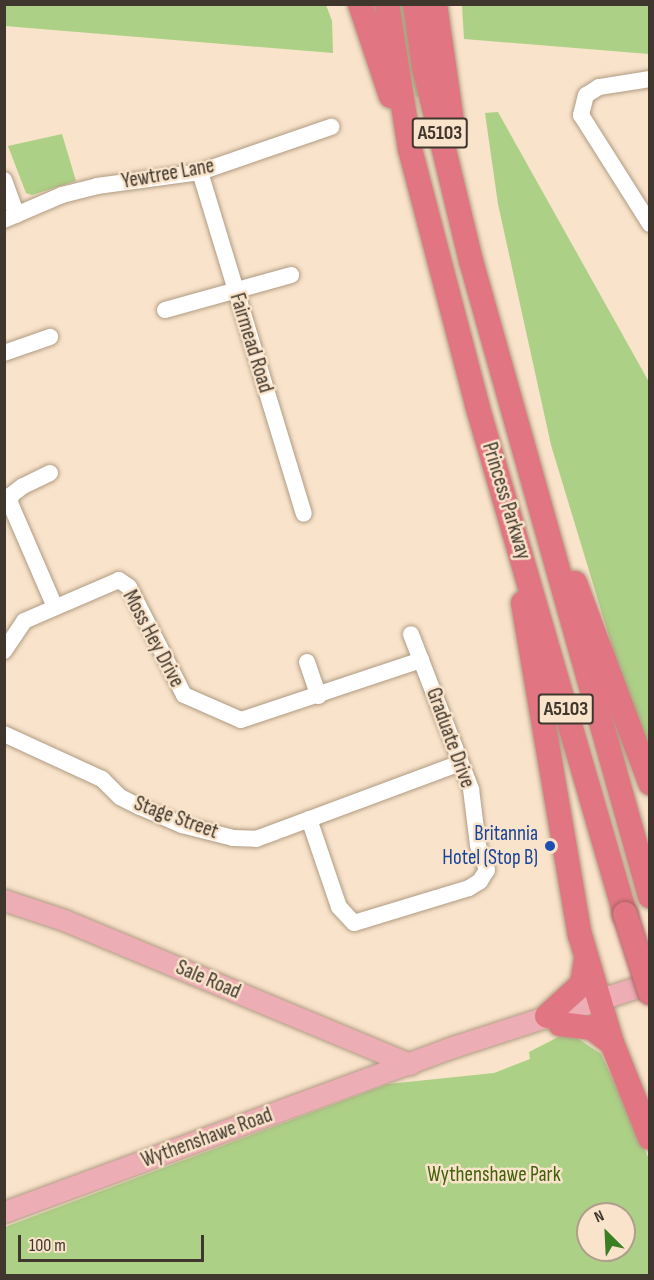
<!DOCTYPE html>
<style>
body{margin:0}
#map{position:relative;width:654px;height:1280px;overflow:hidden;background:#f9e3ca;font-family:"Sofia Sans Condensed",sans-serif}
div>[style]{position:absolute}
.green>*{inset:0;background:#acd085}
.roads{filter:drop-shadow(0 0 2px #af9b83) drop-shadow(0 0 2px #af9b83)}
.minor>*{height:16px;margin:-8px;padding:0 8px;transform-origin:8px;border-radius:8px;background:#fff}
.major>*{height:21px;margin:-10.5px;padding:0 10.5px;transform-origin:10.5px;border-radius:10.5px;background:#edadb4}
.highway>*{height:24px;margin:-12px;padding:0 12px;transform-origin:12px;border-radius:12px;background:#e17682}
.bridges{filter:drop-shadow(0 0 2px #a86064) drop-shadow(0 0 2px #a86064)}
.highway-bridge>*{height:24px;margin:-12px;padding:0 12px;transform-origin:12px;border-radius:12px;background:#e17682}
.dots>*{width:16px;height:16px;translate:-50% -50%;box-sizing:border-box;border:3px solid #f9e3ca;border-radius:50%}
span{translate:-50% -50%;white-space:nowrap;text-align:center;line-height:1.15;-webkit-text-stroke:5px #f9e3ca;paint-order:stroke}
.shield-label span{padding:2px 4px;background:#f9e3ca;border:2px solid;border-radius:4px;-webkit-text-stroke-width:0}
.shield-label{font-size:20px;color:#3f372d;font-weight:700}
.street-label{font-size:21px;color:#3f372d}
.transit-label{font-size:21px;color:#164399}
.right{translate:-100% -50%;text-align:right}
.park-label{font-size:21px;color:#40610a}
.frame{position:absolute;inset:0;border:6px solid #3f372d;pointer-events:none}
.north{position:absolute;left:576px;top:1202px;width:60px;height:60px;box-sizing:border-box;background:#f9e3ca;border:2px solid #af9e8b;border-radius:50%;rotate:336deg;font-size:16px;font-weight:700;line-height:24px;text-align:center;color:#3f372d}
.north::after{content:'';display:block;margin:auto;width:21px;height:27px;background:#3a7f23;clip-path:polygon(50% 0,100% 100%,50% 72%,0 100%)}
.scale{position:absolute;left:18px;top:1235px;width:186px;height:27px;box-sizing:border-box;border:3px solid #3f372d;border-top:0;padding-left:8px;font-size:18px;line-height:21px;white-space:nowrap;color:#3f372d;-webkit-text-stroke:4px #f9e3ca;paint-order:stroke}
</style>
<div id="map">
<div class="green">
<i style="clip-path:polygon(4px 5px,326px 5px,332px 21px,333px 53px,5px 26px)"></i>
<i style="clip-path:polygon(399px 5px,408px 5px,422px 95px,416px 97px)"></i>
<i style="clip-path:polygon(462px 5px,649px 5px,649px 54px,464px 39px)"></i>
<i style="clip-path:polygon(498px 112px,649px 382px,649px 745px,630px 706px,551px 445px,498px 204px,485px 113px)"></i>
<i style="clip-path:polygon(62px 134px,76px 181px,32px 195px,26px 193px,8px 146px)"></i>
<i style="clip-path:polygon(evenodd,568px 1032px,601px 1054px,649px 1159px,649px 1275px,5px 1276px,5px 1227px,388px 1084px,494px 1073px,530px 1059px,529px 1052px,568px 1032px,588px 1214px,624px 1214px,624px 1250px,588px 1250px,588px 1214px)"></i>
</div>
<div class="roads">
<div class="minor">
<i style="left:650px;top:79px;width:52px;rotate:171.1deg"></i>
<i style="left:599px;top:87px;width:15px;rotate:148deg"></i>
<i style="left:586px;top:95px;width:21px;rotate:104deg"></i>
<i style="left:581px;top:115px;width:129px;rotate:57.7deg"></i>
<i style="left:200px;top:172px;width:357px;rotate:73.1deg"></i>
<i style="left:4px;top:180px;width:37px;rotate:70deg"></i>
<i style="left:4px;top:220px;width:63px;rotate:-23.3deg"></i>
<i style="left:62px;top:195px;width:36px;rotate:-14deg"></i>
<i style="left:97px;top:186px;width:104px;rotate:-7.7deg"></i>
<i style="left:200px;top:172px;width:139px;rotate:-19deg"></i>
<i style="left:165px;top:310px;width:131px;rotate:-15.5deg"></i>
<i style="left:4px;top:353px;width:49px;rotate:-19.2deg"></i>
<i style="left:50px;top:473px;width:30px;rotate:154deg"></i>
<i style="left:23px;top:486px;width:15px;rotate:143deg"></i>
<i style="left:11px;top:495px;width:8px;rotate:97deg"></i>
<i style="left:10px;top:503px;width:113px;rotate:66.6deg"></i>
<i style="left:4px;top:651px;width:36px;rotate:-56deg"></i>
<i style="left:24px;top:621px;width:103px;rotate:-23.3deg"></i>
<i style="left:119px;top:580px;width:12px;rotate:35deg"></i>
<i style="left:129px;top:587px;width:121px;rotate:63deg"></i>
<i style="left:184px;top:695px;width:62px;rotate:23.7deg"></i>
<i style="left:241px;top:720px;width:190px;rotate:-18.4deg"></i>
<i style="left:307px;top:662px;width:36px;rotate:71deg"></i>
<i style="left:4px;top:734px;width:108px;rotate:24.7deg"></i>
<i style="left:102px;top:779px;width:25px;rotate:45deg"></i>
<i style="left:120px;top:797px;width:22px;rotate:27deg"></i>
<i style="left:140px;top:807px;width:46px;rotate:23.2deg"></i>
<i style="left:182px;top:825px;width:53px;rotate:14.3deg"></i>
<i style="left:233px;top:838px;width:23px;rotate:2deg"></i>
<i style="left:256px;top:839px;width:218px;rotate:-20.4deg"></i>
<i style="left:309px;top:819px;width:93px;rotate:71.2deg"></i>
<i style="left:339px;top:907px;width:22px;rotate:47deg"></i>
<i style="left:354px;top:923px;width:120px;rotate:-16.9deg"></i>
<i style="left:469px;top:888px;width:13px;rotate:-32deg"></i>
<i style="left:480px;top:881px;width:13px;rotate:-58deg"></i>
<i style="left:487px;top:870px;width:27px;rotate:-110deg"></i>
<i style="left:478px;top:845px;width:56px;rotate:-97.1deg"></i>
<i style="left:471px;top:789px;width:166px;rotate:-111.2deg"></i>
</div>
<div class="major">
<i style="left:4px;top:900px;width:63px;rotate:18.4deg"></i>
<i style="left:64px;top:920px;width:375px;rotate:22.6deg"></i>
<i style="left:4px;top:1212px;width:482px;rotate:-20.2deg"></i>
<i style="left:456px;top:1046px;width:204px;rotate:-18deg"></i>
</div>
<div class="highway">
<i style="left:360px;top:4px;width:97px;rotate:71.4deg"></i>
<i style="left:387px;top:4px;width:147px;rotate:81deg"></i>
<i style="left:410px;top:149px;width:265px;rotate:75.3deg"></i>
<i style="left:477px;top:405px;width:530px;rotate:73.79deg"></i>
<i style="left:415px;top:4px;width:64px;rotate:81.9deg"></i>
<i style="left:424px;top:67px;width:200px;rotate:76.4deg"></i>
<i style="left:471px;top:261px;width:660px;rotate:74.26deg"></i>
<i style="left:435px;top:4px;width:119px;rotate:81.8deg"></i>
<i style="left:575px;top:583px;width:214px;rotate:69.4deg"></i>
<i style="left:523px;top:603px;width:337px;rotate:80.3deg"></i>
<i style="left:580px;top:935px;width:113px;rotate:73.5deg"></i>
<i style="left:612px;top:1043px;width:102px;rotate:68.2deg"></i>
<i style="left:547px;top:1016px;width:47px;rotate:-42.4deg"></i>
<i style="left:582px;top:984px;width:24px;rotate:-81deg"></i>
<i style="left:560px;top:1024px;width:32px;rotate:7deg"></i>
<i style="left:592px;top:1028px;width:25px;rotate:37deg"></i>
</div>
</div>
<div class="bridges">
<div class="highway-bridge">
<i style="left:625px;top:914px;width:82px;rotate:72.2deg"></i>
</div>
</div>
<div class="dots">
<i style="left:550px;top:846px;background:#1a4fb4"></i>
</div>
<div class="shield-label">
<span style="left:440px;top:133px">A5103</span>
<span style="left:566px;top:709px">A5103</span>
</div>
<div class="street-label">
<span style="left:168px;top:174px;rotate:-10deg">Yewtree Lane</span>
<span style="left:251px;top:343px;rotate:73deg">Fairmead Road</span>
<span style="left:506px;top:501px;rotate:73deg">Princess Parkway</span>
<span style="left:153px;top:639px;rotate:62deg">Moss Hey Drive</span>
<span style="left:450px;top:738px;rotate:70deg">Graduate Drive</span>
<span style="left:176px;top:818px;rotate:20deg">Stage Street</span>
<span style="left:208px;top:980px;rotate:23deg">Sale Road</span>
<span style="left:207px;top:1138px;rotate:-20deg">Wythenshawe Road</span>
</div>
<div class="transit-label">
<span class="right" style="left:538px;top:846px">Britannia<br>Hotel (Stop B)</span>
</div>
<div class="park-label">
<span style="left:494px;top:1175px">Wythenshawe Park</span>
</div>
<div class="frame"></div>
<div class="north">N</div>
<div class="scale">100 m</div>
</div>
